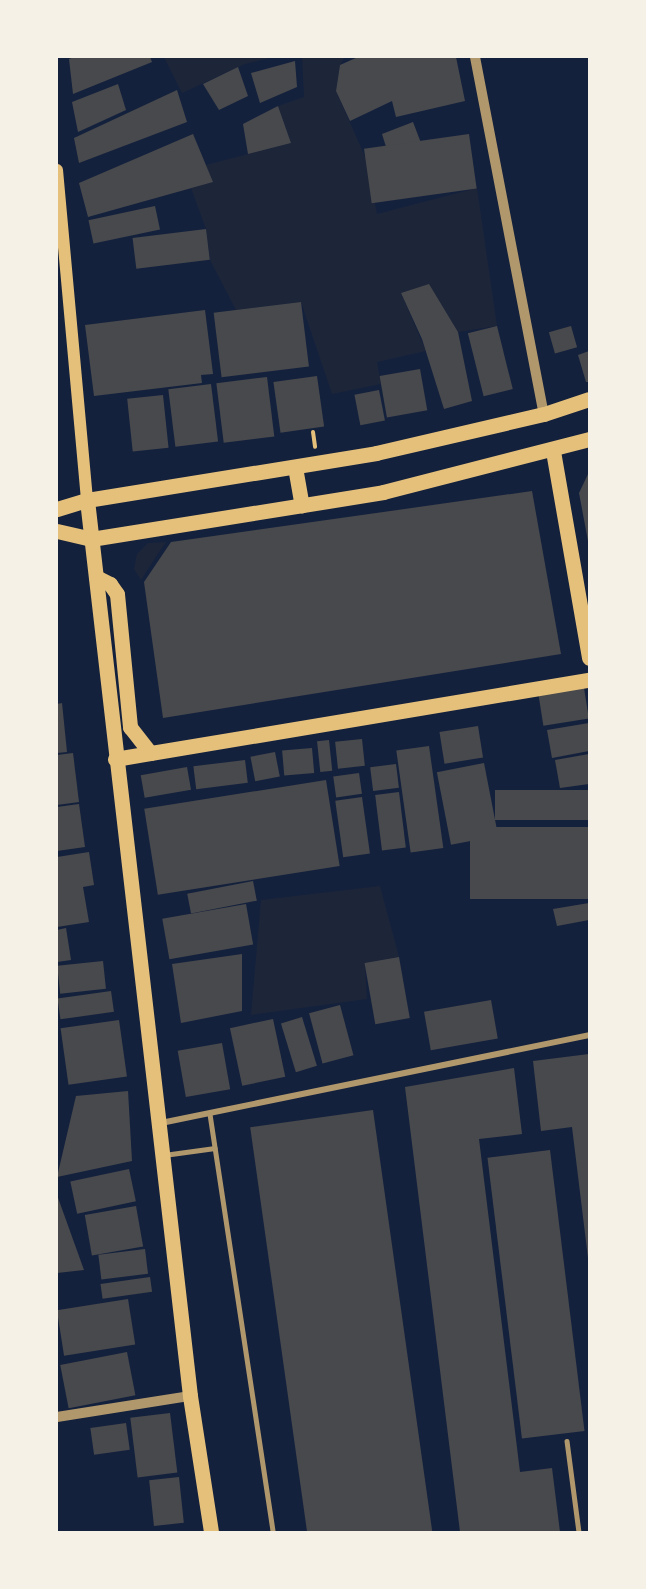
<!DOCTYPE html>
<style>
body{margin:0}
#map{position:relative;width:646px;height:1589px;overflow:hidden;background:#14213d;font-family:"PT Sans",sans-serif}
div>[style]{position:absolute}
.green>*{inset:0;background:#1d2539}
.building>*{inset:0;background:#48494c;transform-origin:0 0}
.path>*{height:4px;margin:-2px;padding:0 2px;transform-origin:2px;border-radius:2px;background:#e5c07b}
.service>*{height:4.5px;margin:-2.25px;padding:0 2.25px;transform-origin:2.25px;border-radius:2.25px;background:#b1986c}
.minor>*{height:6px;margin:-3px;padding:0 3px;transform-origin:3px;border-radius:3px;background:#b1986c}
.tertiary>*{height:10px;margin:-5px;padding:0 5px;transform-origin:5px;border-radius:5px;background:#b1986c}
.secondary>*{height:12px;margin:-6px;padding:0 6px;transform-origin:6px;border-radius:6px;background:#e5c07b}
.primary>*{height:15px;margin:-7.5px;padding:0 7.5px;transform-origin:7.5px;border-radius:7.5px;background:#e5c07b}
span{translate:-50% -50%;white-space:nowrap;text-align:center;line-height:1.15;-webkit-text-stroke:6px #f6f1e7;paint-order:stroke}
.frame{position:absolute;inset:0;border:58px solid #f6f1e7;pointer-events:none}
</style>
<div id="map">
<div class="green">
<i style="clip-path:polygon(164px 57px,273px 57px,245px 64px,182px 93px)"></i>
<i style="clip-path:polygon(302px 57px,345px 57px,340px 65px,336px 91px,367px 161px,377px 214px,477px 188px,497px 326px,458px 332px,429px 285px,401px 293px,426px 351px,377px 362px,381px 384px,332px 394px,301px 302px,236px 310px,210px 260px,206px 229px,191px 188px,212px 182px,206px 165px,291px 143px,278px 106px,304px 97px)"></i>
<i style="clip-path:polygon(166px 542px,157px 555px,141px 580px,134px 569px,137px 554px,148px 543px)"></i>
<i style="clip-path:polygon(380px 886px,399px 957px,365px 963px,367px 999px,251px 1015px,261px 900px)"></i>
</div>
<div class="building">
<i style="clip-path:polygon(74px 57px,150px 57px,152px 62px,73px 94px,69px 59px)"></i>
<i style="clip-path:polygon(358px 57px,456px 57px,465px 101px,396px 117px,392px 101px,350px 121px,336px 91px,340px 65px)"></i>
<i style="clip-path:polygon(295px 61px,297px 87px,260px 103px,251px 73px)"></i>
<i style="clip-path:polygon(238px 67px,248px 96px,219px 110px,203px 84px)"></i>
<i style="clip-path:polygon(118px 84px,126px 110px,78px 132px,72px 102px)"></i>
<i style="clip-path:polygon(177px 90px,187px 122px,79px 163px,74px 138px)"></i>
<i style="clip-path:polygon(278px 106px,291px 143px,248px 154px,243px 124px)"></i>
<i style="clip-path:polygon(413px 122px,421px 143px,388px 153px,382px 134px)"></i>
<i style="clip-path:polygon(193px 134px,213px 182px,88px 217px,79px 183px)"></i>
<i style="left:469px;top:134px;width:55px;height:106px;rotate:82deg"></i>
<i style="left:155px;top:206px;width:24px;height:68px;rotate:78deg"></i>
<i style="left:206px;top:229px;width:31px;height:74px;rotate:83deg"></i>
<i style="clip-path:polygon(429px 284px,458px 332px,472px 401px,444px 409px,422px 339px,401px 293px)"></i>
<i style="left:301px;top:302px;width:65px;height:88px;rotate:83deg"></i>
<i style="clip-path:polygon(205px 310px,213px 374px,201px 375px,202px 383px,94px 396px,85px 325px)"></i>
<i style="left:497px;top:326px;width:65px;height:30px;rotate:76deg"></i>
<i style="left:571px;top:326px;width:22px;height:23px;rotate:74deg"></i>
<i style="clip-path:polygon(589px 351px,589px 382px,586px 382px,578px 355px)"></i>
<i style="left:420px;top:369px;width:42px;height:41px;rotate:80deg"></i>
<i style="left:317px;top:376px;width:51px;height:44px;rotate:82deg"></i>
<i style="left:267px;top:377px;width:60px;height:51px;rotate:83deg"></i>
<i style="left:211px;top:384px;width:58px;height:43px;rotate:83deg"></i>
<i style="left:379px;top:390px;width:31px;height:25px;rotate:79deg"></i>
<i style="left:163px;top:395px;width:53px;height:36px;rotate:84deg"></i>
<i style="clip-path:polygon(589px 472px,589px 541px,588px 541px,579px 493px)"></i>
<i style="clip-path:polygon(532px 491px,561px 654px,163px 718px,144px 582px,171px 542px)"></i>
<i style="left:584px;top:688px;width:31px;height:46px;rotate:81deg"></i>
<i style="clip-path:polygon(62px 703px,67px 752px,57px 753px,57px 704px)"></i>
<i style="clip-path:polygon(589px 723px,589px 751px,552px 758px,547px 730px)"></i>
<i style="left:478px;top:726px;width:32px;height:39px;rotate:81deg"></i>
<i style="left:362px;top:739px;width:27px;height:27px;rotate:84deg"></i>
<i style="left:329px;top:740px;width:31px;height:12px;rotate:84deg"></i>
<i style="left:429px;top:746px;width:103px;height:33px;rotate:82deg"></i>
<i style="left:312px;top:748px;width:25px;height:30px;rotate:85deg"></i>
<i style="left:275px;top:752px;width:25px;height:25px;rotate:79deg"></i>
<i style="clip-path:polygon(73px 753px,79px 802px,57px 805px,57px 755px)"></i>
<i style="clip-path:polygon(589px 754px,589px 784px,560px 788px,555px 760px)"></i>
<i style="left:245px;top:760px;width:23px;height:52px;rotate:83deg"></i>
<i style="left:484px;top:763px;width:74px;height:48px;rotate:79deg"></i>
<i style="left:396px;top:764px;width:24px;height:26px;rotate:83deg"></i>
<i style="left:187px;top:767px;width:23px;height:47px;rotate:80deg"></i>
<i style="left:359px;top:773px;width:21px;height:26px;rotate:82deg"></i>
<i style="left:326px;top:780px;width:87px;height:184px;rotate:81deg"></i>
<i style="left:589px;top:790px;width:30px;height:94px;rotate:90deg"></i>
<i style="left:399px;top:792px;width:56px;height:24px;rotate:83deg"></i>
<i style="left:362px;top:797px;width:57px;height:27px;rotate:82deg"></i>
<i style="clip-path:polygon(79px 804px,85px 847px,57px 851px,57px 807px)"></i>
<i style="left:589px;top:827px;width:72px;height:119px;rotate:90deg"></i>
<i style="clip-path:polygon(89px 852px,94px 885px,83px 887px,89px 922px,57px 927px,57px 857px)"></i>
<i style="left:253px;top:881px;width:20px;height:67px;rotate:79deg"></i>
<i style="clip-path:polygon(589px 903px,589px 920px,557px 926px,553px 909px)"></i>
<i style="left:246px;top:904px;width:41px;height:85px;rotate:80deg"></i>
<i style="clip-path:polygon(66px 928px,71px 960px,57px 962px,57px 930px)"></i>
<i style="clip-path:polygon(242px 954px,242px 1011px,181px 1023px,172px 964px)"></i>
<i style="left:399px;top:957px;width:62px;height:35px;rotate:80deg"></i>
<i style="left:103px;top:961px;width:28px;height:46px;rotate:84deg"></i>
<i style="left:111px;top:991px;width:21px;height:54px;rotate:82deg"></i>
<i style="left:491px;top:1000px;width:39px;height:68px;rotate:80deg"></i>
<i style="left:340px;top:1005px;width:52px;height:32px;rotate:75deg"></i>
<i style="left:302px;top:1017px;width:51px;height:22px;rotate:73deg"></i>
<i style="left:273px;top:1019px;width:59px;height:44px;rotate:78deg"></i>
<i style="left:119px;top:1020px;width:57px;height:59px;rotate:82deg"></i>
<i style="left:222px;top:1043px;width:47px;height:45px;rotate:80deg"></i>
<i style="clip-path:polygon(589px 1054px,589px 1258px,588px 1258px,572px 1127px,541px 1131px,533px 1061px)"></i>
<i style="clip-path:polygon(514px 1068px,522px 1134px,479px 1139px,520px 1472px,552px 1468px,560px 1532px,460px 1532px,405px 1087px)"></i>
<i style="clip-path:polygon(128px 1091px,132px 1161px,57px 1177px,76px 1096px)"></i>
<i style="left:373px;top:1110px;width:426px;height:124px;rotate:82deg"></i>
<i style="left:550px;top:1150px;width:283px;height:63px;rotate:83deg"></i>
<i style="left:129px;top:1169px;width:33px;height:60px;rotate:78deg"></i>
<i style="clip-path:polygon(57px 1195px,84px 1270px,57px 1273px)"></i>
<i style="left:136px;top:1206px;width:41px;height:52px;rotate:80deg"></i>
<i style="left:145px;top:1249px;width:25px;height:47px;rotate:83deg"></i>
<i style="left:150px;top:1277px;width:15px;height:50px;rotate:82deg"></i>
<i style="left:128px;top:1299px;width:46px;height:72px;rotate:81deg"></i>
<i style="left:127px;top:1352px;width:44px;height:68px;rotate:79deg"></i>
<i style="left:170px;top:1413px;width:60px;height:40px;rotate:83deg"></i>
<i style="left:126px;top:1423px;width:27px;height:36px;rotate:82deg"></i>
<i style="left:179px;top:1477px;width:46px;height:30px;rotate:84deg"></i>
</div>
<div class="path">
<i style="left:313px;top:432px;width:15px;rotate:82deg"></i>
</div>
<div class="service">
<i style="left:210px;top:1114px;width:423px;rotate:81.4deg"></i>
<i style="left:164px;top:1155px;width:51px;rotate:-7.8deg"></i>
<i style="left:567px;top:1441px;width:92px;rotate:82.5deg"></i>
</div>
<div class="minor">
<i style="left:161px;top:1123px;width:437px;rotate:-11.6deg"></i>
</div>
<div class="tertiary">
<i style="left:475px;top:57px;width:364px;rotate:79.1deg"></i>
<i style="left:57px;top:1417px;width:135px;rotate:-9deg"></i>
</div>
<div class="secondary">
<i style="left:57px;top:170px;width:331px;rotate:84.8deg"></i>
</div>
<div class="primary">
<i style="left:553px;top:451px;width:210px;rotate:80.1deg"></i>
<i style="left:295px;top:467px;width:39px;rotate:80deg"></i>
<i style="left:87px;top:500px;width:902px;rotate:83.44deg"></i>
<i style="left:190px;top:1396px;width:138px;rotate:81.2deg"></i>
<i style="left:57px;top:509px;width:31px;rotate:-17deg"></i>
<i style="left:87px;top:500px;width:293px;rotate:-9.2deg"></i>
<i style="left:376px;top:453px;width:172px;rotate:-13.1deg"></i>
<i style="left:544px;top:414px;width:47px;rotate:-18.4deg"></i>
<i style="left:57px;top:531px;width:35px;rotate:13deg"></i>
<i style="left:91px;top:539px;width:296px;rotate:-9.1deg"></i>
<i style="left:383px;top:492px;width:213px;rotate:-14.4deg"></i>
<i style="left:96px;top:577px;width:16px;rotate:27deg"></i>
<i style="left:110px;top:584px;width:12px;rotate:55deg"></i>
<i style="left:117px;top:594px;width:134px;rotate:84.4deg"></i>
<i style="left:130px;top:727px;width:33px;rotate:52deg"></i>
<i style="left:115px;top:759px;width:481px;rotate:-9.5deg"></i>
</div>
<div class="frame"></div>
</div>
